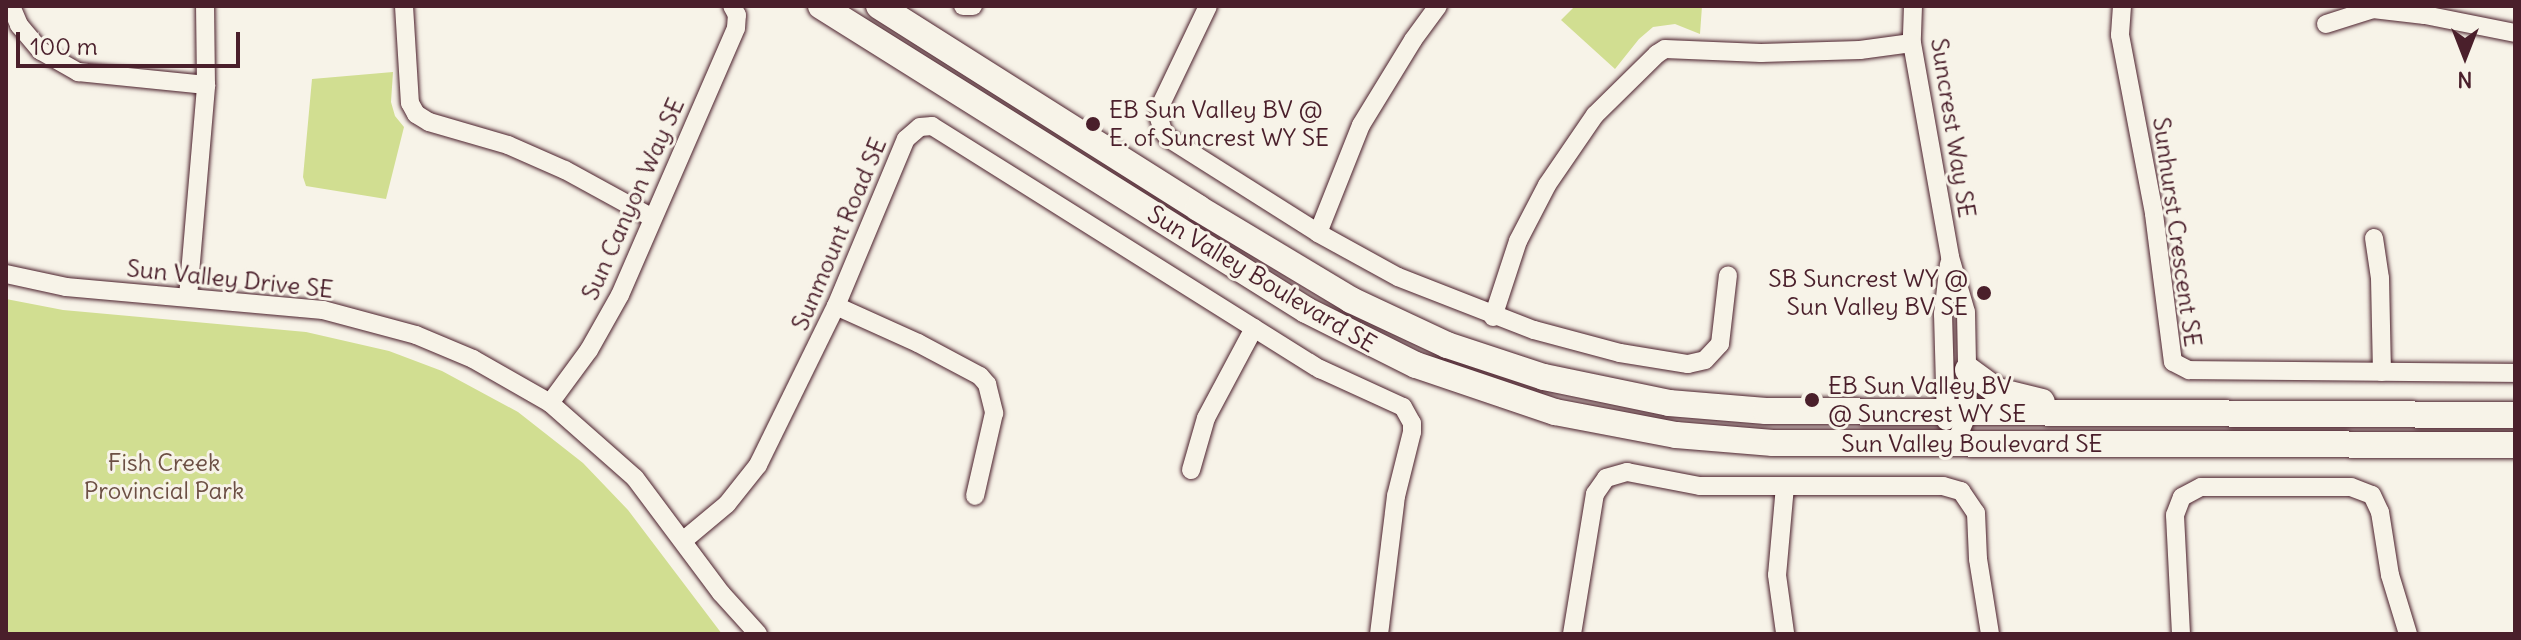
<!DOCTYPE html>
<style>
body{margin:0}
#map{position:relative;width:2521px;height:640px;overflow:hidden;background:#f7f3e8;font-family:Delius,sans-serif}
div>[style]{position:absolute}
.green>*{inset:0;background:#d1de91}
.roads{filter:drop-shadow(0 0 2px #4a1f2b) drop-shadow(0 0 2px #4a1f2b)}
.minor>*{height:18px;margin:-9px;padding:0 9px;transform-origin:9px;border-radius:9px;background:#f7f3e8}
.secondary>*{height:26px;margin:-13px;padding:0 13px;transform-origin:13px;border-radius:13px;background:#f7f3e8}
.dots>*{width:22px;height:22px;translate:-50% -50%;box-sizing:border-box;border:4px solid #f7f3e8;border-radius:50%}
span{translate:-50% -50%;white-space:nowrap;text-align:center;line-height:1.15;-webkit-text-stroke:6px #f7f3e8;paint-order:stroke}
.poi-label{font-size:24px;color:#4a1f2b}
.left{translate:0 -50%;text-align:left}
.right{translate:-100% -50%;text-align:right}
.street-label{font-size:24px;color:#4a1f2b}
.park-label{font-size:24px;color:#6c4f44}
.frame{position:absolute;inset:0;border:8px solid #4a1f2b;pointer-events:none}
.north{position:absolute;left:2425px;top:16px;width:80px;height:80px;-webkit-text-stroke:6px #f7f3e8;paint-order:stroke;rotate:180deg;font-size:22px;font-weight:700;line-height:32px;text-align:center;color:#4a1f2b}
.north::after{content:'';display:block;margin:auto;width:28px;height:36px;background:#4a1f2b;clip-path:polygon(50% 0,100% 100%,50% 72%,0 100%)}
.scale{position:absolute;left:16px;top:32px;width:224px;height:36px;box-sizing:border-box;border:4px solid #4a1f2b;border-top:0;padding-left:10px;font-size:24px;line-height:28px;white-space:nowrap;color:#4a1f2b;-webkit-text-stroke:6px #f7f3e8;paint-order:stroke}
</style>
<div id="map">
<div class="green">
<i style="clip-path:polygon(1575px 6px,1702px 6px,1700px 34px,1675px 24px,1653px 27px,1639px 39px,1615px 69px,1561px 20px)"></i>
<i style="clip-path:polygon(393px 72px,391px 102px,395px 116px,404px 127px,386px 199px,306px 186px,303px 177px,312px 79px)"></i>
<i style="clip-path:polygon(6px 299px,63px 310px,306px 332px,389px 351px,442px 371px,518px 412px,583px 463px,628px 510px,722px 634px,6px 634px)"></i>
</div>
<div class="roads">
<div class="minor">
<i style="left:11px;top:6px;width:21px;rotate:67deg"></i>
<i style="left:19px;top:25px;width:34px;rotate:50deg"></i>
<i style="left:41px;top:51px;width:43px;rotate:29.6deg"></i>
<i style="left:78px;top:72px;width:129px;rotate:5.8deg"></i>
<i style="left:404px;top:6px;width:97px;rotate:86.5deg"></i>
<i style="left:410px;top:103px;width:13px;rotate:61deg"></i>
<i style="left:416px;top:114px;width:15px;rotate:32deg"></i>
<i style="left:429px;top:122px;width:82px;rotate:16.2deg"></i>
<i style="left:508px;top:145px;width:62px;rotate:23.7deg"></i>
<i style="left:565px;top:170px;width:98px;rotate:28.7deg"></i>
<i style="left:963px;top:6px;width:10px"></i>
<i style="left:1208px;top:6px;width:109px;rotate:115.6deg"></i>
<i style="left:1161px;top:104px;width:14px;rotate:98deg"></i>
<i style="left:1159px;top:118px;width:14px;rotate:73deg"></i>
<i style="left:1163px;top:131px;width:9px;rotate:54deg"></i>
<i style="left:1168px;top:138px;width:178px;rotate:32.3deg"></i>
<i style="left:1318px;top:233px;width:91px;rotate:28.8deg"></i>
<i style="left:1398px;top:277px;width:146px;rotate:21.3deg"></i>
<i style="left:1534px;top:330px;width:89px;rotate:15deg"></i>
<i style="left:1620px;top:353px;width:69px;rotate:9.2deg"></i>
<i style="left:1688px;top:364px;width:17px;rotate:-13deg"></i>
<i style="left:1705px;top:360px;width:22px;rotate:-47deg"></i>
<i style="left:1720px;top:344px;width:69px;rotate:-83.4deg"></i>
<i style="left:1913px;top:6px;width:37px;rotate:92deg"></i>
<i style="left:1912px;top:43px;width:217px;rotate:79.9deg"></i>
<i style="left:1950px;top:257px;width:57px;rotate:73.8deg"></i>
<i style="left:1966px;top:312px;width:101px;rotate:88.9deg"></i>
<i style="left:1968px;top:413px;width:34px;rotate:113deg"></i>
<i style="left:2122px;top:6px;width:29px;rotate:94deg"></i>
<i style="left:2120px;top:35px;width:182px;rotate:79.2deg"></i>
<i style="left:2154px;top:214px;width:149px;rotate:82.7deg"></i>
<i style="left:2173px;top:362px;width:18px;rotate:27deg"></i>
<i style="left:2189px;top:370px;width:326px;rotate:0.5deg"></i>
<i style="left:2326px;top:24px;width:49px;rotate:-17.7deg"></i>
<i style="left:2373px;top:9px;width:52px;rotate:6.6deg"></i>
<i style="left:2425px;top:15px;width:92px;rotate:11.3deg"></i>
<i style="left:1318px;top:233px;width:116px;rotate:-68.3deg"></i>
<i style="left:1361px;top:125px;width:100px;rotate:-58.5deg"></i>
<i style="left:1413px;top:40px;width:42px;rotate:-53.7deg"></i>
<i style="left:2374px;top:238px;width:40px;rotate:81.5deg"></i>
<i style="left:2380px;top:278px;width:94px;rotate:88.8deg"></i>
<i style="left:6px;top:274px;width:61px;rotate:12.2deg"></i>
<i style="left:66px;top:287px;width:258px;rotate:5.1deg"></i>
<i style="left:323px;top:310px;width:96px;rotate:15deg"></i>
<i style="left:416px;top:335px;width:62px;rotate:22.8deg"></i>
<i style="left:473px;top:359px;width:89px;rotate:29.7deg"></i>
<i style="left:550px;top:403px;width:113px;rotate:41.4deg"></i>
<i style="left:635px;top:478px;width:144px;rotate:53.2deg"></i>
<i style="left:721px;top:593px;width:55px;rotate:47.9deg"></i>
<i style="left:188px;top:297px;width:213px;rotate:-85.1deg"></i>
<i style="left:206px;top:85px;width:79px;rotate:-90.7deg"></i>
<i style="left:836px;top:306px;width:90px;rotate:24.3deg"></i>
<i style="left:918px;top:343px;width:70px;rotate:28deg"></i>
<i style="left:980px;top:376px;width:11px;rotate:49deg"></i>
<i style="left:987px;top:384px;width:30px;rotate:76deg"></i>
<i style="left:994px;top:413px;width:85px;rotate:102.9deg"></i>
<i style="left:1493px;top:317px;width:80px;rotate:-71.8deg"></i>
<i style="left:1518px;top:241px;width:63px;rotate:-62.6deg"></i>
<i style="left:1547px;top:185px;width:85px;rotate:-55.6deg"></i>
<i style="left:1595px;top:115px;width:87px;rotate:-44.5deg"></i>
<i style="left:1657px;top:54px;width:9px;rotate:-32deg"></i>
<i style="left:1665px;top:49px;width:96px;rotate:2.4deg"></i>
<i style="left:1761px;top:53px;width:99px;rotate:-1.7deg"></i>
<i style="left:1860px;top:50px;width:52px;rotate:-7.7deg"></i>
<i style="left:550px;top:403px;width:66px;rotate:-53.7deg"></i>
<i style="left:589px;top:350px;width:63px;rotate:-60.6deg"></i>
<i style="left:620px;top:295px;width:291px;rotate:-66.5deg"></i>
<i style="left:736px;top:28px;width:13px;rotate:-86deg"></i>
<i style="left:737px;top:15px;width:10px;rotate:-119deg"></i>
<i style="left:1946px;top:421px;width:107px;rotate:-91.6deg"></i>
<i style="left:1943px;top:314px;width:50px;rotate:-83.2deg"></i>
<i style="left:1191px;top:470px;width:54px;rotate:-73.9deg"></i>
<i style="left:1206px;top:418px;width:102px;rotate:-61.9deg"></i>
<i style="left:1785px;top:486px;width:89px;rotate:95.1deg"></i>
<i style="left:1777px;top:575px;width:59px;rotate:82.1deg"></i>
<i style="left:684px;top:540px;width:56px;rotate:-39.9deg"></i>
<i style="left:727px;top:504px;width:50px;rotate:-51.5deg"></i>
<i style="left:758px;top:465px;width:177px;rotate:-63.9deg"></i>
<i style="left:836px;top:306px;width:181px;rotate:-67.3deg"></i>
<i style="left:906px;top:139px;width:18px;rotate:-41deg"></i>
<i style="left:920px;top:127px;width:12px;rotate:-5deg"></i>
<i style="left:932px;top:126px;width:458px;rotate:32.1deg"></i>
<i style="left:1320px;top:369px;width:91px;rotate:24.6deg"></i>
<i style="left:1403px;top:407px;width:18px;rotate:61deg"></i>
<i style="left:1412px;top:423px;width:9px;rotate:90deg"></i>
<i style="left:1412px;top:432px;width:66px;rotate:104deg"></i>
<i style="left:1396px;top:496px;width:139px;rotate:97deg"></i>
<i style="left:1572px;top:634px;width:142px;rotate:-80.7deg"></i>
<i style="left:1595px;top:494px;width:19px;rotate:-55deg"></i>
<i style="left:1606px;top:478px;width:22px;rotate:-16deg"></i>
<i style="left:1627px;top:472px;width:74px;rotate:10.9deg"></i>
<i style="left:1700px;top:486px;width:243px"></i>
<i style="left:1943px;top:486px;width:19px;rotate:16deg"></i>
<i style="left:1961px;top:491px;width:27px;rotate:56deg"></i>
<i style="left:1976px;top:513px;width:46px;rotate:87.5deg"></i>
<i style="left:1978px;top:559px;width:76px;rotate:80.9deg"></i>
<i style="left:2181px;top:634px;width:119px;rotate:-92.9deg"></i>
<i style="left:2175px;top:515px;width:19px;rotate:-69deg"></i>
<i style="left:2182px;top:497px;width:21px;rotate:-28deg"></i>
<i style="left:2201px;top:487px;width:150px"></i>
<i style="left:2351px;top:487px;width:22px;rotate:21deg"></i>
<i style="left:2372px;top:495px;width:19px;rotate:65deg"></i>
<i style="left:2380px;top:512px;width:64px;rotate:81deg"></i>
<i style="left:2390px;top:575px;width:62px;rotate:73deg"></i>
</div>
<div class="secondary">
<i style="left:821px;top:6px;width:572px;rotate:32.08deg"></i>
<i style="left:1306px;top:310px;width:123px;rotate:26.6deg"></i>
<i style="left:1416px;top:365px;width:147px;rotate:18.7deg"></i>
<i style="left:1555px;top:412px;width:123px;rotate:10.8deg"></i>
<i style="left:1676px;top:435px;width:97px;rotate:4.7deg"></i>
<i style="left:1773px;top:443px;width:742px;rotate:0.15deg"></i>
<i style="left:879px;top:6px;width:378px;rotate:32.3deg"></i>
<i style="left:1198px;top:208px;width:179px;rotate:31deg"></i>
<i style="left:1351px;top:300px;width:106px;rotate:25.1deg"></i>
<i style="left:1447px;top:345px;width:102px;rotate:18.3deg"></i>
<i style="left:1544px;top:377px;width:128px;rotate:11.7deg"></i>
<i style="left:1669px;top:403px;width:97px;rotate:4.7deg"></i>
<i style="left:1766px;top:411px;width:749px;rotate:0.31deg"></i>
<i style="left:1968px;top:370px;width:36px;rotate:36deg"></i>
<i style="left:1997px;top:391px;width:46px;rotate:13.7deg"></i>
</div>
</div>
<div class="dots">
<i style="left:1093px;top:124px;background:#4a1f2b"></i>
<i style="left:1984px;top:293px;background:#4a1f2b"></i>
<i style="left:1812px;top:400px;background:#4a1f2b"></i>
</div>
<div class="poi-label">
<span class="left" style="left:1109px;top:124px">EB Sun Valley BV @<br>E. of Suncrest WY SE</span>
<span class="right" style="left:1968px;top:293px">SB Suncrest WY @<br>Sun Valley BV SE</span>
<span class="left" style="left:1828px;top:400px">EB Sun Valley BV<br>@ Suncrest WY SE</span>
</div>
<div class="street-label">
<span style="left:1953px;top:128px;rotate:81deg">Suncrest Way SE</span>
<span style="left:633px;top:199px;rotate:-66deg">Sun Canyon Way SE</span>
<span style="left:2177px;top:232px;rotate:82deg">Sunhurst Crescent SE</span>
<span style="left:839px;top:234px;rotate:-67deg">Sunmount Road SE</span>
<span style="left:230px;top:279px;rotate:6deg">Sun Valley Drive SE</span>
<span style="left:1262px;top:279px;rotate:31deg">Sun Valley Boulevard SE</span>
<span style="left:1972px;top:444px">Sun Valley Boulevard SE</span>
</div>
<div class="park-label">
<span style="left:164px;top:477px">Fish Creek<br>Provincial Park</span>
</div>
<div class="frame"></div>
<div class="north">N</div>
<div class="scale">100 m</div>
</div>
